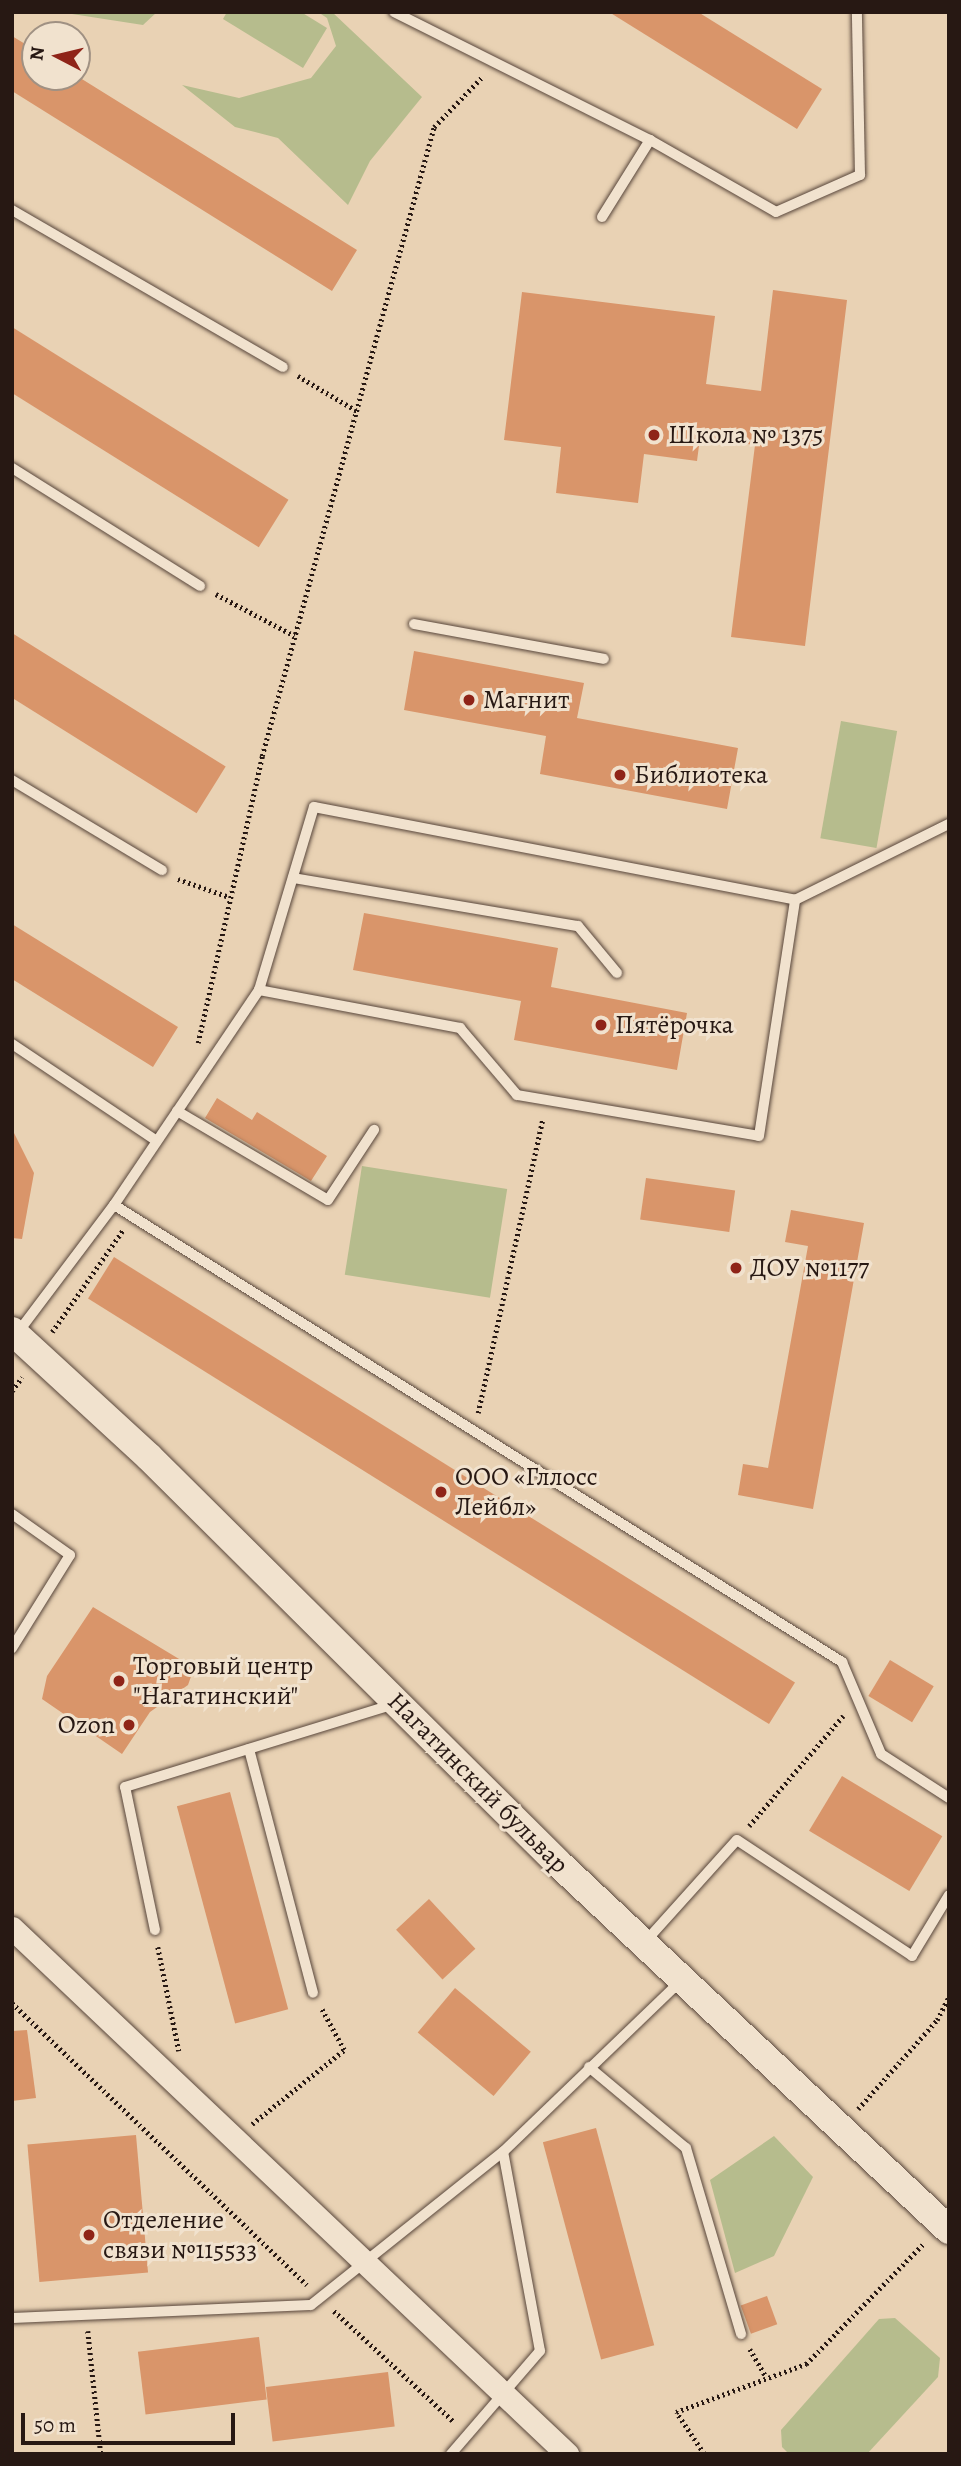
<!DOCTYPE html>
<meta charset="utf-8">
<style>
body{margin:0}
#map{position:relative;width:961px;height:2466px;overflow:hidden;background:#e9d2b4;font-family:Alegreya,serif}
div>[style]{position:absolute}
.green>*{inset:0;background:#b6bc8d;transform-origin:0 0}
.building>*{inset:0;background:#d9956a;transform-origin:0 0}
.path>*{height:4.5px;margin-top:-2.25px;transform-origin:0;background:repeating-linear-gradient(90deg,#271813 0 2px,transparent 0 5.5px)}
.roads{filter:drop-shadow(0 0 2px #58463b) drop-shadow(0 0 2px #58463b)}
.service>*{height:10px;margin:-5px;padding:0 5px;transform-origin:5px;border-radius:5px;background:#f1e2ce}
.minor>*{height:23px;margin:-11.5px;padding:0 11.5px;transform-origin:11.5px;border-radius:11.5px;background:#f1e2ce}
.tertiary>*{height:28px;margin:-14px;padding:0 14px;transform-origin:14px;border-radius:14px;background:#f1e2ce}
.dots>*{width:19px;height:19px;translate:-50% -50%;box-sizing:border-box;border:4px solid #f1e2ce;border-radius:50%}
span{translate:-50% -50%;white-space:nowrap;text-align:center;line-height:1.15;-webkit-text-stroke:6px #f1e2ce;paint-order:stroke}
.poi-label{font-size:26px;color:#271813}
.left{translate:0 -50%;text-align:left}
.right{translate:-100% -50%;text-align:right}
.street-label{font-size:26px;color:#271813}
.frame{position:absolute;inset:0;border:14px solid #271813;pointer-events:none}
.north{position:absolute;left:21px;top:21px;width:70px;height:70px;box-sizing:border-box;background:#f1e2ce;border:2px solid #a09183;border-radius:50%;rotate:277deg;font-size:19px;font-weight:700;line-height:28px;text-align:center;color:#271813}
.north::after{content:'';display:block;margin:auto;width:24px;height:32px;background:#8f2418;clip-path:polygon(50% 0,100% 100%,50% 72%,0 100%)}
.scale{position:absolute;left:21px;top:2413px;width:214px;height:32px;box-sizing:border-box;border:4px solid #271813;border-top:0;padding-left:9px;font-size:21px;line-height:24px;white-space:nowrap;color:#271813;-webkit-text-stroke:5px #f1e2ce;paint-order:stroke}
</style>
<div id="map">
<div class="green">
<i style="clip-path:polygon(59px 12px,157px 12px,143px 25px)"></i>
<i style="clip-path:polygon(227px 12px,301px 12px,327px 28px,303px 68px,223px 19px)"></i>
<i style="clip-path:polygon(318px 12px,332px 12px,422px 97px,370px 161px,348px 205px,278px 138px,235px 127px,182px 85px,239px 98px,311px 78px,336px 46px,327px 18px)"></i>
<i style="left:841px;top:721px;width:57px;height:119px;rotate:10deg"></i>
<i style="left:362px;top:1166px;width:147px;height:110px;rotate:9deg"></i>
<i style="clip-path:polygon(774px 2136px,813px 2177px,774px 2256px,735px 2273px,710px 2180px)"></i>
<i style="clip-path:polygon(895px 2318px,940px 2358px,938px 2377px,867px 2454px,789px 2454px,782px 2447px,781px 2430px,879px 2319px)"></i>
</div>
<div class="building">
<i style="clip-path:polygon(609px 12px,698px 12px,822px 89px,797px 129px)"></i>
<i style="clip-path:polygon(12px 36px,35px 50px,35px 77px,77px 76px,357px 250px,332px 291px,12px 91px)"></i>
<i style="clip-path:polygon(773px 290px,847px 300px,805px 646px,731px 637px,755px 445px,700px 438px,697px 461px,644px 454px,638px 503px,556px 493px,561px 447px,504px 440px,522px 292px,715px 316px,706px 384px,761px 391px)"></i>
<i style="left:12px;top:327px;width:326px;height:56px;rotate:32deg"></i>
<i style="left:12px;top:633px;width:252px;height:55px;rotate:32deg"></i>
<i style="clip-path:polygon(414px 651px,584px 683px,577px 718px,738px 748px,727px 809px,540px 774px,546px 736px,404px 710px)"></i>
<i style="clip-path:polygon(364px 913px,558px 948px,551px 987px,687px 1013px,677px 1070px,514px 1040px,521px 1001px,353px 970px)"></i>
<i style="clip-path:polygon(12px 924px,178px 1027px,153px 1067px,12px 979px)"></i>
<i style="clip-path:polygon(217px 1098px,252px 1120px,257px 1112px,327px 1156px,311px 1181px,205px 1118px)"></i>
<i style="clip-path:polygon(12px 1129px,34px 1173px,22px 1239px,12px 1238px)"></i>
<i style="left:646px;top:1178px;width:90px;height:42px;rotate:8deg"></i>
<i style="clip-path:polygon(791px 1210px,864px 1223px,813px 1509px,738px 1495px,743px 1464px,768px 1468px,808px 1246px,785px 1242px)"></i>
<i style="left:114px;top:1257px;width:803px;height:49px;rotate:32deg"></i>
<i style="clip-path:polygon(93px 1607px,194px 1668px,188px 1685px,150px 1712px,122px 1754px,42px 1699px,47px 1676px)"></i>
<i style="left:890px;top:1660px;width:51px;height:42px;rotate:31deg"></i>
<i style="left:842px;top:1776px;width:117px;height:64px;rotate:31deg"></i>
<i style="left:230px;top:1792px;width:225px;height:55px;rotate:75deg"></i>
<i style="left:429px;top:1899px;width:68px;height:45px;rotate:47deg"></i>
<i style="left:455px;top:1988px;width:99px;height:58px;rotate:40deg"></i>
<i style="clip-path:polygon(27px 2030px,36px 2098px,12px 2101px,12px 2031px)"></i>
<i style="left:596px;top:2128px;width:225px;height:55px;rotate:75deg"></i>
<i style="left:136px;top:2135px;width:138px;height:109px;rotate:85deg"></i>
<i style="left:767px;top:2296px;width:30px;height:28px;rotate:70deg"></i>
<i style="left:259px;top:2337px;width:63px;height:122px;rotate:83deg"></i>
<i style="left:388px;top:2372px;width:55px;height:123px;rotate:83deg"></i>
</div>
<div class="path">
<i style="left:298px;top:376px;width:69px;rotate:30.7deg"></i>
<i style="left:216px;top:594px;width:89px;rotate:28deg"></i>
<i style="left:178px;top:879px;width:54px;rotate:19.4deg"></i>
<i style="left:198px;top:1043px;width:294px;rotate:-77.4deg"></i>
<i style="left:262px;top:756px;width:652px;rotate:-74.71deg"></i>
<i style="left:434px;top:127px;width:71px;rotate:-46.1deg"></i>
<i style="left:52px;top:1332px;width:124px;rotate:-55.2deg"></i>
<i style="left:12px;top:1391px;width:17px;rotate:-54deg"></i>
<i style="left:478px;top:1413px;width:302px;rotate:-77.6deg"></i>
<i style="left:749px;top:1826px;width:145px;rotate:-49.5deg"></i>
<i style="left:158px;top:1947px;width:106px;rotate:78.6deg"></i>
<i style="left:12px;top:2003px;width:408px;rotate:43.7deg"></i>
<i style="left:858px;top:2109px;width:119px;rotate:-48.4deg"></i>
<i style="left:937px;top:2020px;width:27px;rotate:-63deg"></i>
<i style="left:252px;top:2124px;width:118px;rotate:-38.8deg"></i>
<i style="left:344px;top:2050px;width:48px;rotate:-118.7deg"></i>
<i style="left:334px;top:2311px;width:162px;rotate:42.7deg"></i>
<i style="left:88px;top:2331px;width:124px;rotate:84deg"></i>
<i style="left:750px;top:2349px;width:30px;rotate:60deg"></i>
<i style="left:704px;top:2454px;width:50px;rotate:-123.7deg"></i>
<i style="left:676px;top:2412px;width:139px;rotate:-20.3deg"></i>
<i style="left:806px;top:2364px;width:169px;rotate:-45.7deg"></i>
</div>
<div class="roads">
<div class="service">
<i style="left:394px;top:12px;width:286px;rotate:26.6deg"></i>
<i style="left:650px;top:140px;width:145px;rotate:29.7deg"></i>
<i style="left:776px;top:212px;width:92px;rotate:-23.8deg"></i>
<i style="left:860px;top:175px;width:163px;rotate:-91.1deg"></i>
<i style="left:12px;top:210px;width:313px;rotate:30.1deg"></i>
<i style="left:602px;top:217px;width:91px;rotate:-58.1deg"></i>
<i style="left:12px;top:468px;width:222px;rotate:32.1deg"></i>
<i style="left:414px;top:624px;width:193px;rotate:10.4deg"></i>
<i style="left:12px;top:780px;width:175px;rotate:31deg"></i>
<i style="left:293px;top:878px;width:289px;rotate:9.6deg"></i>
<i style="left:578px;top:926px;width:61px;rotate:50.3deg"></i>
<i style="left:259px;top:990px;width:205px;rotate:10.7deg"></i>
<i style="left:460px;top:1028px;width:88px;rotate:49.6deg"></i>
<i style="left:517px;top:1095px;width:245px;rotate:9.6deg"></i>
<i style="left:759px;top:1136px;width:239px;rotate:-81.3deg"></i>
<i style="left:12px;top:1044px;width:174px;rotate:33.8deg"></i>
<i style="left:177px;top:1111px;width:175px;rotate:30.5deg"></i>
<i style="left:328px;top:1200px;width:84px;rotate:-56.7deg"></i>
<i style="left:114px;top:1205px;width:860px;rotate:32.12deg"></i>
<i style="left:842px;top:1662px;width:100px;rotate:67deg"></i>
<i style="left:881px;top:1754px;width:81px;rotate:32.9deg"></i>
<i style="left:16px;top:1335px;width:163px;rotate:-53deg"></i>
<i style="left:114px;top:1205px;width:259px;rotate:-56deg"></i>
<i style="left:259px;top:990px;width:191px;rotate:-73.3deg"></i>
<i style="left:314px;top:807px;width:490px;rotate:10.9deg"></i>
<i style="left:795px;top:900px;width:172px;rotate:-26.3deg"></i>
<i style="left:12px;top:1514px;width:71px;rotate:35.3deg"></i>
<i style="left:70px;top:1555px;width:110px;rotate:121.9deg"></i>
<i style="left:249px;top:1749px;width:252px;rotate:75.3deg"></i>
<i style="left:155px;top:1930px;width:146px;rotate:-101.8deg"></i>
<i style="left:125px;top:1787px;width:282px;rotate:-17.1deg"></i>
<i style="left:645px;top:1942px;width:137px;rotate:-48deg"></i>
<i style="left:737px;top:1840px;width:210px;rotate:33.5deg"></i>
<i style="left:912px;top:1956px;width:71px;rotate:-58.8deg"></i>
<i style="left:589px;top:2067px;width:126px;rotate:39.9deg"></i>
<i style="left:686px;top:2148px;width:194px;rotate:73.5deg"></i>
<i style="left:12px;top:2318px;width:299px;rotate:-2.5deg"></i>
<i style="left:311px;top:2305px;width:246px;rotate:-38.6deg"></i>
<i style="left:503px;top:2152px;width:247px;rotate:-43.9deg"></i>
<i style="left:451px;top:2454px;width:136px;rotate:-49.2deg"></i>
<i style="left:540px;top:2351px;width:202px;rotate:-100.5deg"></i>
</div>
<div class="minor">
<i style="left:12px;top:1928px;width:765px;rotate:43.46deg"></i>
</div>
<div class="tertiary">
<i style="left:12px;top:1331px;width:186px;rotate:42.6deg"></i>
<i style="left:149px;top:1457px;width:576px;rotate:44.79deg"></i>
<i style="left:558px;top:1863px;width:536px;rotate:43.19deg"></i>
</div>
</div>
<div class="dots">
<i style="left:654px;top:435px;background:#8f2418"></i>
<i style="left:469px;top:700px;background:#8f2418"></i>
<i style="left:620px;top:775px;background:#8f2418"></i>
<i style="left:601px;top:1025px;background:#8f2418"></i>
<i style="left:736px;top:1268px;background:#8f2418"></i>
<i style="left:441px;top:1492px;background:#8f2418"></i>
<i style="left:119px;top:1681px;background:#8f2418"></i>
<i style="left:129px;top:1725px;background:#8f2418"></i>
<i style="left:89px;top:2235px;background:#8f2418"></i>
</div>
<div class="poi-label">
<span class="left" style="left:668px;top:435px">Школа № 1375</span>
<span class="left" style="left:483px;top:700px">Магнит</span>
<span class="left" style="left:634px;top:775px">Библиотека</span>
<span class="left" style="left:615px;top:1025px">Пятёрочка</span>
<span class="left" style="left:750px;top:1268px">ДОУ №1177</span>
<span class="left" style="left:455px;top:1492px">ООО «Гллосс<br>Лейбл»</span>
<span class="left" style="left:133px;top:1681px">Торговый центр<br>"Нагатинский"</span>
<span class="right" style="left:115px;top:1725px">Ozon</span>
<span class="left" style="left:103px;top:2235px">Отделение<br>связи №115533</span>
</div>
<div class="street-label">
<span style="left:478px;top:1783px;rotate:45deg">Нагатинский бульвар</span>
</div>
<div class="frame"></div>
<div class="north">N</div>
<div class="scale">50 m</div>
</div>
